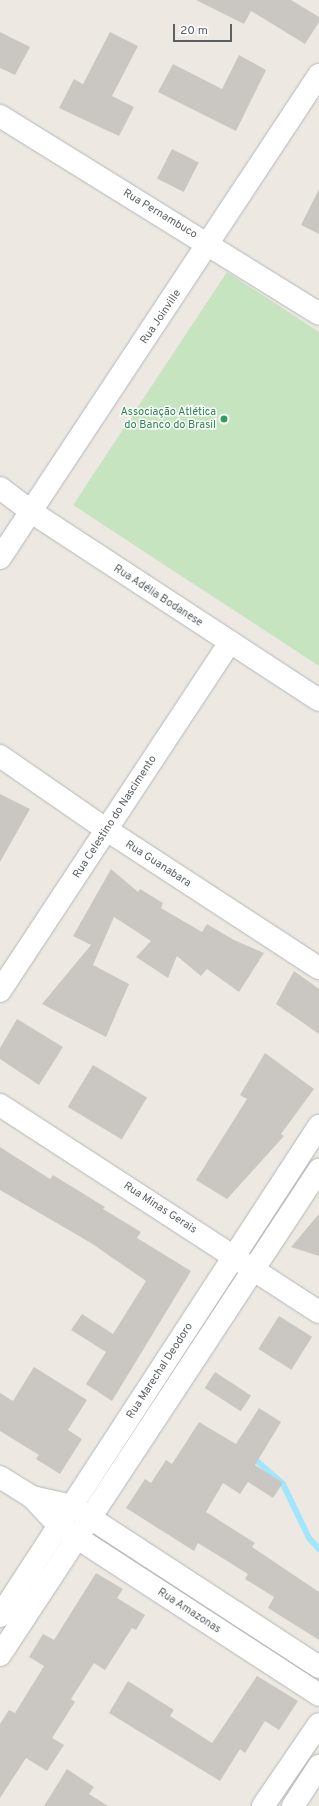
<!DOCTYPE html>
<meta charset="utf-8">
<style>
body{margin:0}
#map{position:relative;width:319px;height:1806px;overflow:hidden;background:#ede9e2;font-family:Overpass,sans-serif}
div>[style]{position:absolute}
.green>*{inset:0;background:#c6e4bf}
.stream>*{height:6px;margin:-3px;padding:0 3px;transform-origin:3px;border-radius:3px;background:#a2e6fd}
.building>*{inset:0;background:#cac6c1;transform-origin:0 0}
.roads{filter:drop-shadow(0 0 1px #b3b6b9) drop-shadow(0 0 1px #b3b6b9)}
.street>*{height:22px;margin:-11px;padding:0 11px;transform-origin:11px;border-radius:11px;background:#fff}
.secondary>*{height:22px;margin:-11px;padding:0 11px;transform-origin:11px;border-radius:11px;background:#fff}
.dots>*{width:11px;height:11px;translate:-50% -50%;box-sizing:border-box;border:2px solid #fff;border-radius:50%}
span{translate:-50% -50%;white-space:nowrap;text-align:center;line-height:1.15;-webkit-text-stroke:3px #fff;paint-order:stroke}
.street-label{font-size:11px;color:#5b6063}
.leisure-label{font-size:11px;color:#27864d}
.right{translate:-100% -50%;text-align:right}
.scale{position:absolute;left:173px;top:24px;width:59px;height:18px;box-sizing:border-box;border:2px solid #5b6063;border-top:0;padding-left:5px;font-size:12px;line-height:14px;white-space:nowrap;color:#5b6063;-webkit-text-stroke:3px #fff;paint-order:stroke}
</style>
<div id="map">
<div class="green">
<i style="clip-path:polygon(227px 272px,319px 332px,319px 666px,73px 505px)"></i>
</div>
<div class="stream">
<i style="left:258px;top:1462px;width:33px;rotate:41deg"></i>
<i style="left:283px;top:1484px;width:60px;rotate:64.3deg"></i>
<i style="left:309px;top:1538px;width:15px;rotate:48deg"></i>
</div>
<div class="building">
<i style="clip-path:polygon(196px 0,291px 0,319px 17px,319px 22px,305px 44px,251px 11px,244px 24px)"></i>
<i style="clip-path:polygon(0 32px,30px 47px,15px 75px,0 68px)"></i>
<i style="clip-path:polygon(110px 32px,138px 46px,112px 96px,134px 107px,119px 136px,59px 108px,74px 79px,83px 84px)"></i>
<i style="clip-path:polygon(239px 55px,266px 70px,236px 131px,158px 92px,173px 64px,222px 89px)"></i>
<i style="left:172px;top:149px;width:30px;height:33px;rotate:27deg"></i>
<i style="clip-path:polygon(319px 189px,319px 234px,301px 225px)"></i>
<i style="clip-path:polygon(0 794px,30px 809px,0 862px)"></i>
<i style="clip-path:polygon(111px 869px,138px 892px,140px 889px,163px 903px,161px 908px,202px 932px,207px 924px,234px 940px,264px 953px,239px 992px,207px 969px,201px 976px,177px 956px,168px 978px,136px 957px,151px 941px,114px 917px,93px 965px,129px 984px,106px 1037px,42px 1004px,91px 945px,73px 936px)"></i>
<i style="clip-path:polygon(294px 971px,319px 989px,319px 1034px,276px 1004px)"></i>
<i style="clip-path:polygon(17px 1019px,63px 1047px,39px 1085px,0 1059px,0 1048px)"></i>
<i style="clip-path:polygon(265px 1053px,314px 1089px,281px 1134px,284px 1136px,227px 1199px,196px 1180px,247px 1099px,240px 1095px)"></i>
<i style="left:93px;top:1065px;width:63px;height:49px;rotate:31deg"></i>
<i style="clip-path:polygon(0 1147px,50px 1179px,53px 1175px,105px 1207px,103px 1209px,141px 1232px,137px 1238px,191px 1271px,112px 1401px,86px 1384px,106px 1352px,71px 1330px,82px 1314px,113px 1334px,146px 1281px,91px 1243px,0 1190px)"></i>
<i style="clip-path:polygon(319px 1214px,319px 1256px,291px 1247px)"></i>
<i style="left:279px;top:1316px;width:39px;height:39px;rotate:32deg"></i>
<i style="clip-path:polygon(34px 1367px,87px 1400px,68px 1430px,82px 1439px,60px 1474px,36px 1459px,39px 1455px,0 1431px,0 1393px,13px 1401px)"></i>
<i style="left:215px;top:1372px;width:43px;height:19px;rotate:33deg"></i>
<i style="clip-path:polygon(259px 1408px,281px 1422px,255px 1465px,283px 1483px,273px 1498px,248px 1482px,240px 1494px,223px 1483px,206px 1512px,255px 1543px,252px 1547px,319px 1592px,319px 1640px,268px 1608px,274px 1597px,245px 1579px,248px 1574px,198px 1543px,194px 1551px,126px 1508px,145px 1479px,151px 1483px,166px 1460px,172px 1464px,199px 1422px,236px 1444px)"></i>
<i style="clip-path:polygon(96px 1573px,123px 1589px,117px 1598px,145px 1615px,136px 1630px,132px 1628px,105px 1670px,94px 1663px,71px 1699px,75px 1702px,52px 1738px,64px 1745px,47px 1771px,26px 1758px,0 1798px,0 1724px,9px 1710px,15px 1713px,44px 1666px,29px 1657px,43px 1634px,54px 1640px)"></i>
<i style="clip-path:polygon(257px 1676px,298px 1701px,279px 1730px,265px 1721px,245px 1753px,240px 1749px,220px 1781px,109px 1713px,128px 1681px,174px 1710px,170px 1716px,212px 1743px)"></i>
<i style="clip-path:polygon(67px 1769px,94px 1787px,89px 1794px,108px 1806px,44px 1806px)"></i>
</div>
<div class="roads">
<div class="street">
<i style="left:0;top:116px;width:375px;rotate:31.8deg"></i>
<i style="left:0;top:488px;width:38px;rotate:37deg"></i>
<i style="left:30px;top:511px;width:345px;rotate:33.2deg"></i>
<i style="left:0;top:756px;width:130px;rotate:34.7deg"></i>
<i style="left:107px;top:830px;width:253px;rotate:33.1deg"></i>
<i style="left:0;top:991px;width:418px;rotate:-56.6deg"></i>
<i style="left:0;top:1105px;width:380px;rotate:33deg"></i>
<i style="left:0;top:1477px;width:38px;rotate:32deg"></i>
<i style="left:32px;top:1497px;width:40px;rotate:47deg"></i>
<i style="left:59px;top:1526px;width:310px;rotate:33deg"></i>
<i style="left:32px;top:1497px;width:41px;rotate:12.7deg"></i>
<i style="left:72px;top:1506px;width:295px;rotate:33.1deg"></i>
<i style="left:263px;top:1806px;width:99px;rotate:-55.7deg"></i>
<i style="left:293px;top:1806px;width:48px;rotate:-57deg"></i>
</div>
<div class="secondary">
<i style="left:0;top:558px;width:579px;rotate:-56.56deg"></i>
<i style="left:0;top:1616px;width:585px;rotate:-56.94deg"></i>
<i style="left:0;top:1655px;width:581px;rotate:-56.67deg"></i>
</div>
</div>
<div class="dots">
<i style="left:224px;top:419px;background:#2e9e5b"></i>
</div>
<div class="street-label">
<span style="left:160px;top:214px;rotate:31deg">Rua Pernambuco</span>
<span style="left:161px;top:317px;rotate:-56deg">Rua Joinville</span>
<span style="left:158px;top:596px;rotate:33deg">Rua Adélia Bodanese</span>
<span style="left:115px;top:817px;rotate:-57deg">Rua Celestino do Nascimento</span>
<span style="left:158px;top:864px;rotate:33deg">Rua Guanabara</span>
<span style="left:160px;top:1208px;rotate:33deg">Rua Minas Gerais</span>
<span style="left:160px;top:1371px;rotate:-57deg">Rua Marechal Deodoro</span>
<span style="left:189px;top:1611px;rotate:33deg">Rua Amazonas</span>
</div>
<div class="leisure-label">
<span class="right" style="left:216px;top:419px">Associação Atlética<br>do Banco do Brasil</span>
</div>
<div class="scale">20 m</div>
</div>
